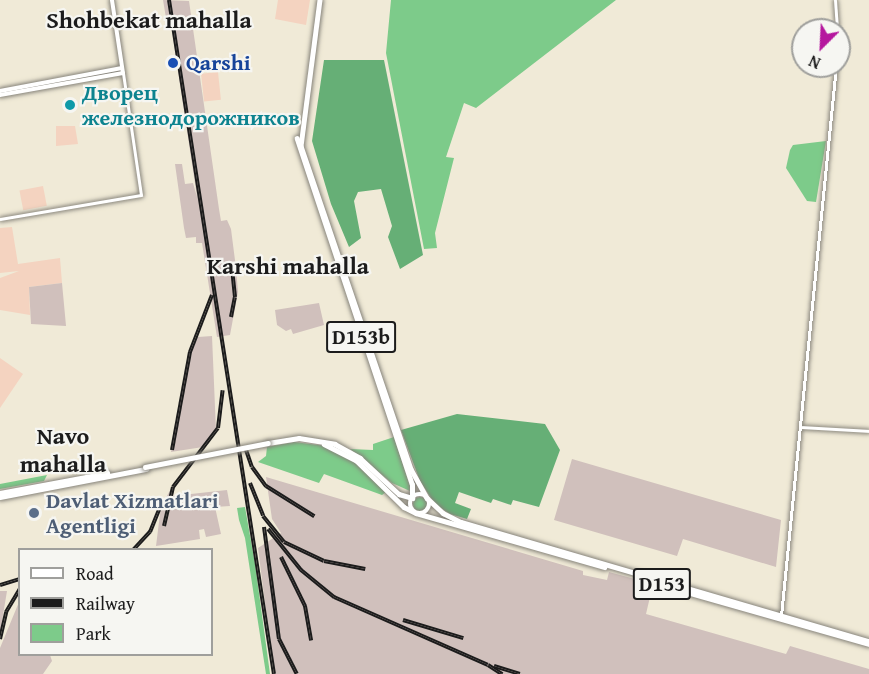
<!DOCTYPE html>
<meta charset="utf-8">
<style>
body{margin:0}
#map{position:relative;width:869px;height:674px;overflow:hidden;background:#f0ead7;font-family:"Gentium Book Plus",serif}
div>[style]{position:absolute}
.built>*{inset:0;background:#f4d3c0;transform-origin:0 0}
.industrial>*{inset:0;background:#d0c0bc}
.green>*{inset:0;background:#7dcb8a}
.round{border-radius:50%}
.forest>*{inset:0;background:#66af76}
.roads{filter:drop-shadow(0 0 2px #86837a) drop-shadow(0 0 2px #86837a)}
.tertiary>*{height:3px;margin:-1.5px;padding:0 1.5px;transform-origin:1.5px;border-radius:1.5px;background:#fff}
.secondary>*{height:4px;margin:-2px;padding:0 2px;transform-origin:2px;border-radius:2px;background:#fff}
.primary>*{height:4.5px;margin:-2.25px;padding:0 2.25px;transform-origin:2.25px;border-radius:2.25px;background:#fff}
.primary>.ring{margin:-2.25px;padding:0;box-sizing:content-box;background:none;border:4.5px solid #fff;border-radius:50%}
.rail>*{height:4px;margin-top:-2px;transform-origin:0;background:repeating-linear-gradient(90deg,#f6f6f2 0 4.5px,#1c1c1c 0 9px);box-sizing:border-box;border-block:2px solid #1c1c1c}
.bridges{filter:drop-shadow(0 0 2px #86837a) drop-shadow(0 0 2px #86837a)}
.primary-bridge>*{height:4.5px;margin:-2.25px;padding:0 2.25px;transform-origin:2.25px;border-radius:2.25px;background:#fff}
.dots>*{width:16px;height:16px;translate:-50% -50%;box-sizing:border-box;border:3px solid #f6f6f2;border-radius:50%}
span{translate:-50% -50%;white-space:nowrap;text-align:center;line-height:1.15;-webkit-text-stroke:4.5px #f6f6f2;paint-order:stroke}
.shield-label span{padding:2px 4px;background:#f6f6f2;border:2px solid;border-radius:4px;-webkit-text-stroke-width:0}
.shield-label{font-size:21px;color:#1c1c1c;font-weight:700}
.transit-label{font-size:22px;color:#164399;font-weight:700}
.left{translate:0 -50%;text-align:left}
.culture-label{font-size:22px;color:#0d838f;font-weight:700}
.service-label{font-size:22px;color:#4e5e75;font-weight:700}
.neighbourhood-label{font-size:24px;color:#1c1c1c;font-weight:700}
.legend{position:absolute;left:18px;top:548px;width:195px;height:108px;box-sizing:border-box;background:#f6f6f2;border:2px solid #9f9f9c;margin:0;padding:8px 10px;list-style:none;font-size:18px;color:#1c1c1c}
.legend li{display:flex;align-items:center;gap:12px;height:30px}
.legend b{width:30px;border:2px solid #9f9f9c}
.north{position:absolute;left:791px;top:18px;width:60px;height:60px;box-sizing:border-box;background:#f6f6f2;border:2px solid #9f9f9c;border-radius:50%;rotate:204deg;font-size:16px;font-weight:700;line-height:24px;text-align:center;color:#1c1c1c}
.north::after{content:'';display:block;margin:auto;width:21px;height:27px;background:#b5179e;clip-path:polygon(50% 0,100% 100%,50% 72%,0 100%)}
</style>
<div id="map">
<div class="built">
<i style="clip-path:polygon(278px 0,310px 0,306px 25px,275px 19px)"></i>
<i style="left:218px;top:72px;width:28px;height:17px;rotate:84deg"></i>
<i style="clip-path:polygon(56px 126px,75px 126px,78px 144px,56px 146px)"></i>
<i style="left:43px;top:186px;width:20px;height:24px;rotate:79deg"></i>
<i style="clip-path:polygon(12px 227px,18px 264px,60px 258px,62px 283px,29px 287px,30px 315px,0 310px,0 278px,19px 271px,0 273px,0 228px)"></i>
<i style="clip-path:polygon(0 358px,23px 374px,0 408px)"></i>
</div>
<div class="industrial">
<i style="clip-path:polygon(163px 0,189px 1px,219px 209px,221px 221px,227px 220px,231px 229px,236px 268px,238px 292px,230px 335px,217px 337px,202px 243px,196px 243px,196px 237px,186px 238px,184px 228px,175px 164px,182px 164px,185px 184px,193px 183px,197px 197px,170px 18px,166px 18px)"></i>
<i style="clip-path:polygon(62px 283px,66px 326px,31px 324px,29px 287px)"></i>
<i style="clip-path:polygon(319px 303px,324px 325px,293px 334px,291px 329px,286px 331px,277px 325px,275px 310px)"></i>
<i style="clip-path:polygon(212px 336px,216px 431px,203px 447px,171px 452px,189px 351px,198px 337px)"></i>
<i style="clip-path:polygon(572px 459px,781px 520px,776px 567px,683px 539px,677px 556px,554px 520px)"></i>
<i style="clip-path:polygon(266px 477px,583px 571px,583px 575px,607px 580px,609px 572px,653px 584px,646px 614px,786px 654px,790px 646px,869px 669px,869px 674px,274px 674px,258px 548px,281px 533px,272px 519px)"></i>
<i style="clip-path:polygon(175px 482px,173px 496px,227px 490px,230px 506px,215px 507px,221px 534px,206px 537px,204px 529px,199px 530px,200px 539px,156px 546px,161px 506px)"></i>
<i style="clip-path:polygon(0 591px,7px 591px,0 633px)"></i>
<i style="clip-path:polygon(19px 602px,20px 654px,50px 655px,52px 661px,43px 674px,0 674px,0 648px)"></i>
</div>
<div class="green">
<i style="clip-path:polygon(391px 0,616px 0,476px 108px,464px 103px,446px 157px,454px 158px,435px 233px,437px 248px,424px 249px,386px 53px)"></i>
<i style="clip-path:polygon(826px 141px,816px 202px,807px 201px,786px 168px,790px 150px,793px 145px)"></i>
<i style="clip-path:polygon(394px 437px,411px 489px,410px 491px,392px 483px,350px 449px,373px 450px,373px 444px)"></i>
<i style="clip-path:polygon(294px 442px,326px 446px,353px 461px,386px 492px,382px 495px,324px 474px,319px 483px,258px 462px,266px 456px,267px 447px)"></i>
<i style="clip-path:polygon(47px 475px,44px 481px,0 489px,0 484px)"></i>
<i class="round" style="left:413px;top:497px;width:14px;height:14px"></i>
<i style="clip-path:polygon(245px 507px,255px 564px,270px 674px,266px 674px,245px 538px,239px 520px,237px 508px)"></i>
</div>
<div class="forest">
<i style="clip-path:polygon(324px 60px,384px 60px,423px 255px,400px 269px,388px 237px,392px 226px,381px 189px,358px 192px,354px 201px,361px 238px,349px 247px,331px 204px,312px 141px)"></i>
<i style="clip-path:polygon(457px 414px,545px 424px,560px 450px,539px 507px,513px 500px,511px 505px,493px 499px,491px 503px,459px 492px,455px 503px,471px 509px,467px 519px,450px 514px,435px 504px,420px 481px,401px 430px)"></i>
</div>
<div class="roads">
<div class="tertiary">
<i style="left:835px;top:0;width:30px;rotate:86deg"></i>
<i style="left:0;top:219px;width:143px;rotate:-9.7deg"></i>
<i style="left:141px;top:195px;width:123px;rotate:-98.4deg"></i>
<i style="left:802px;top:427px;width:67px;rotate:3.4deg"></i>
<i style="left:781px;top:616px;width:553px;rotate:-84.29deg"></i>
</div>
<div class="secondary">
<i style="left:0;top:91px;width:124px;rotate:-10.7deg"></i>
<i style="left:0;top:95px;width:125px;rotate:-10.1deg"></i>
<i style="left:123px;top:73px;width:74px;rotate:-98.6deg"></i>
</div>
<div class="primary">
<i style="left:320px;top:0;width:147px;rotate:97.4deg"></i>
<i style="left:301px;top:146px;width:341px;rotate:71.2deg"></i>
<i style="left:411px;top:469px;width:33px;rotate:61deg"></i>
<i style="left:427px;top:498px;width:22px;rotate:43deg"></i>
<i style="left:443px;top:513px;width:20px;rotate:27deg"></i>
<i style="left:461px;top:522px;width:425px;rotate:16.3deg"></i>
<i style="left:268px;top:443px;width:31px;rotate:-9deg"></i>
<i style="left:299px;top:438px;width:36px;rotate:9deg"></i>
<i style="left:335px;top:444px;width:29px;rotate:29deg"></i>
<i style="left:360px;top:458px;width:53px;rotate:42.7deg"></i>
<i style="left:399px;top:494px;width:14px;rotate:17deg"></i>
<i style="left:412px;top:498px;width:13px;rotate:-90deg"></i>
<i style="left:412px;top:485px;width:365px;rotate:-108.4deg"></i>
<i style="left:324px;top:444px;width:36px;rotate:27deg"></i>
<i style="left:356px;top:460px;width:67px;rotate:44.4deg"></i>
<i style="left:404px;top:507px;width:13px;rotate:27deg"></i>
<i style="left:416px;top:513px;width:196px;rotate:16deg"></i>
<i style="left:0;top:493px;width:109px;rotate:-10.6deg"></i>
<i class="ring" style="left:410px;top:494px;width:15.5px;height:15.5px"></i>
<i style="left:0;top:497px;width:149px;rotate:-10.9deg"></i>
<i style="left:673px;top:588px;width:204px;rotate:15.9deg"></i>
</div>
</div>
<div class="rail">
<i style="left:169px;top:0;width:682px;rotate:81.15deg"></i>
<i style="left:231px;top:317px;width:20px;rotate:-79deg"></i>
<i style="left:235px;top:297px;width:28px;rotate:-96deg"></i>
<i style="left:245px;top:447px;width:21px;rotate:71deg"></i>
<i style="left:252px;top:467px;width:24px;rotate:54deg"></i>
<i style="left:266px;top:486px;width:57px;rotate:32deg"></i>
<i style="left:172px;top:450px;width:100px;rotate:-79.6deg"></i>
<i style="left:190px;top:352px;width:61px;rotate:-68.9deg"></i>
<i style="left:250px;top:483px;width:35px;rotate:68deg"></i>
<i style="left:263px;top:516px;width:33px;rotate:51deg"></i>
<i style="left:284px;top:542px;width:44px;rotate:25.4deg"></i>
<i style="left:324px;top:561px;width:42px;rotate:11deg"></i>
<i style="left:164px;top:526px;width:40px;rotate:-77deg"></i>
<i style="left:173px;top:487px;width:74px;rotate:-52.7deg"></i>
<i style="left:218px;top:428px;width:38px;rotate:-83deg"></i>
<i style="left:264px;top:527px;width:113px;rotate:82.4deg"></i>
<i style="left:279px;top:639px;width:39px;rotate:63deg"></i>
<i style="left:268px;top:529px;width:53px;rotate:51.2deg"></i>
<i style="left:301px;top:570px;width:43px;rotate:39.3deg"></i>
<i style="left:334px;top:597px;width:168px;rotate:23.8deg"></i>
<i style="left:488px;top:665px;width:17px;rotate:33deg"></i>
<i style="left:133px;top:550px;width:25px;rotate:-47deg"></i>
<i style="left:150px;top:532px;width:35px;rotate:-68deg"></i>
<i style="left:281px;top:557px;width:55px;rotate:63.9deg"></i>
<i style="left:305px;top:606px;width:35px;rotate:80deg"></i>
<i style="left:0;top:585px;width:21px;rotate:-17deg"></i>
<i style="left:403px;top:620px;width:63px;rotate:16.7deg"></i>
<i style="left:0;top:639px;width:28px;rotate:-77deg"></i>
<i style="left:6px;top:612px;width:27px;rotate:-59deg"></i>
<i style="left:494px;top:666px;width:27px;rotate:17deg"></i>
</div>
<div class="bridges">
<div class="primary-bridge">
<i style="left:145px;top:467px;width:125px;rotate:-11deg"></i>
</div>
</div>
<div class="dots">
<i style="left:173px;top:63px;background:#1a4fb4"></i>
<i style="left:70px;top:105px;background:#0f9aa8"></i>
<i style="left:34px;top:513px;background:#5c6f8a"></i>
</div>
<div class="shield-label">
<span style="left:361px;top:337px">D153b</span>
<span style="left:662px;top:584px">D153</span>
</div>
<div class="transit-label">
<span class="left" style="left:186px;top:63px">Qarshi</span>
</div>
<div class="culture-label">
<span class="left" style="left:82px;top:105px">Дворец<br>железнодорожников</span>
</div>
<div class="service-label">
<span class="left" style="left:46px;top:513px">Davlat Xizmatlari<br>Agentligi</span>
</div>
<div class="neighbourhood-label">
<span style="left:149px;top:20px">Shohbekat mahalla</span>
<span style="left:288px;top:266px">Karshi mahalla</span>
<span style="left:63px;top:450px">Navo<br>mahalla</span>
</div>
<ul class="legend">
<li><b style="height:8px;background:#fff"></b>Road</li>
<li><b style="height:8px;background:#1c1c1c"></b>Railway</li>
<li><b style="height:16px;background:#7dcb8a"></b>Park</li>
</ul>
<div class="north">N</div>
</div>
